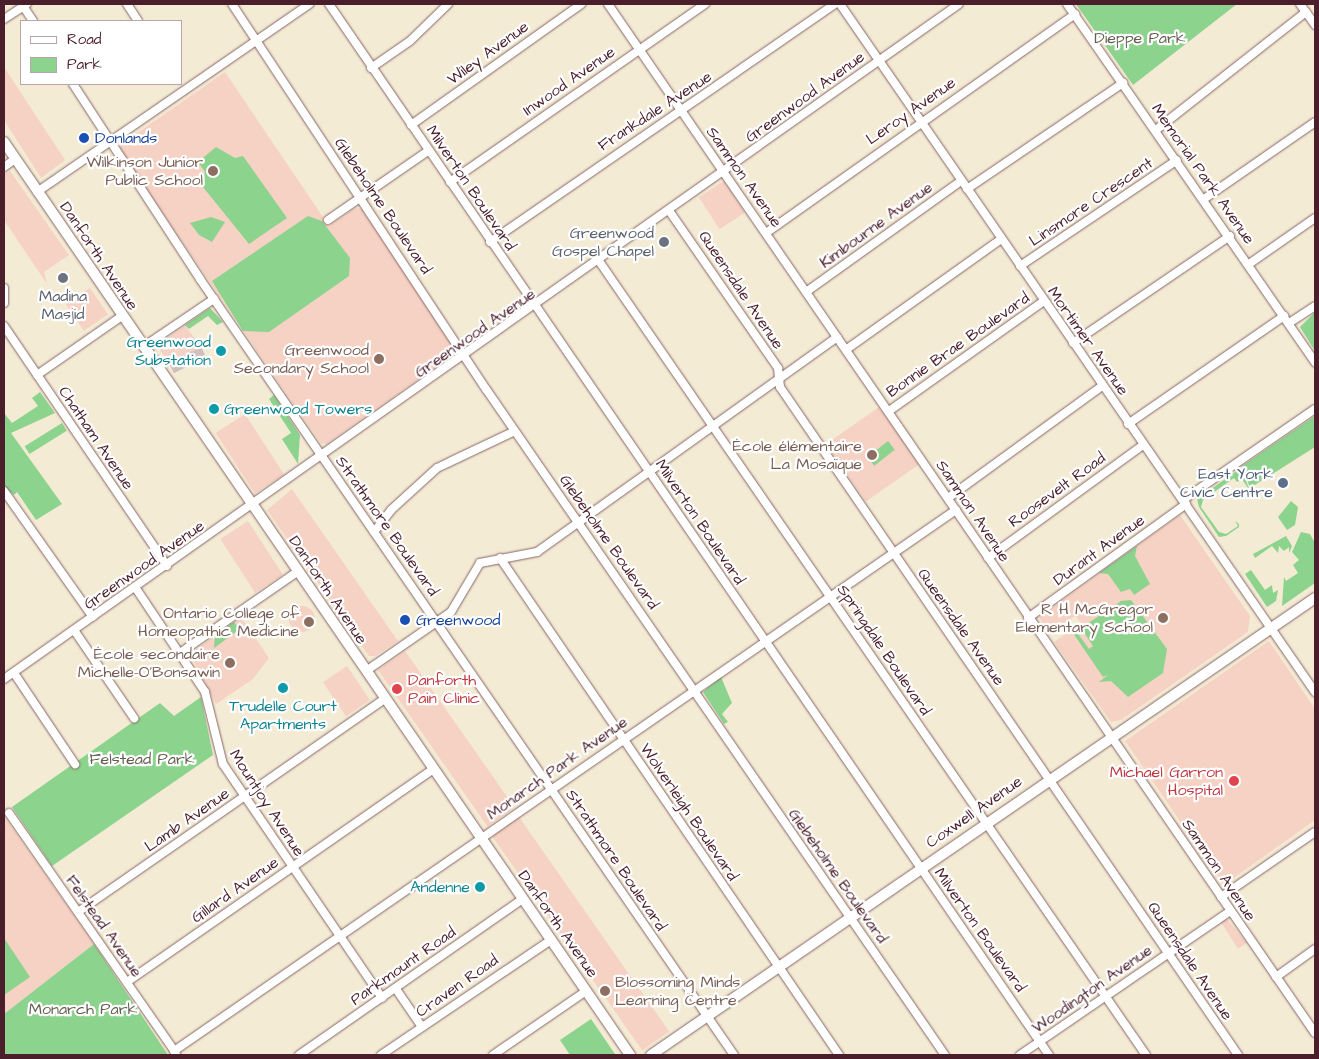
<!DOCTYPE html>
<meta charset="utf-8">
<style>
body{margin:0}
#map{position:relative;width:1319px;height:1059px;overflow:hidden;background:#f4ebd5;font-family:"Architects Daughter",sans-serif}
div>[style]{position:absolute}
.built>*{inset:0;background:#f6d2c4;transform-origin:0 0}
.round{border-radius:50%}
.industrial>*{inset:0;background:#d1bfbe;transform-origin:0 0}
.green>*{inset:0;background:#8cd38e;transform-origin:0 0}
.roads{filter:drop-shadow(0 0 1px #866666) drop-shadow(0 0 1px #866666)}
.minor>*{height:8px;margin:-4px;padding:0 4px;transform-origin:4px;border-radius:4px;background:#fff}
.major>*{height:10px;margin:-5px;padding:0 5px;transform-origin:5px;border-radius:5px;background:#fff}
.dots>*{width:14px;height:14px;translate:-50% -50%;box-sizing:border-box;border:2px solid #fff;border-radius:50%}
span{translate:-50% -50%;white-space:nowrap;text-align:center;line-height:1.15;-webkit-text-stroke:4.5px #fff;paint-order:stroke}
.park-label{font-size:16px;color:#615e4e}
.street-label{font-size:16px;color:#4a1f2b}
.transit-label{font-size:16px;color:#164399}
.left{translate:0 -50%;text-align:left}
.education-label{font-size:16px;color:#785e54}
.right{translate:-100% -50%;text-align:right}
.worship-label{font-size:16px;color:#5b616d}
.culture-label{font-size:16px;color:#0d838f}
.service-label{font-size:16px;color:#4e5e75}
.health-label{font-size:16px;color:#be3a42}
.frame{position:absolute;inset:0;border:5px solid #4a1f2b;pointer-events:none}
.legend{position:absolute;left:20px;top:20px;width:162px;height:65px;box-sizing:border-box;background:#fff;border:1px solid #b7a5aa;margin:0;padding:6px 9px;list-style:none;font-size:15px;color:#4a1f2b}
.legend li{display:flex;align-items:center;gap:10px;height:25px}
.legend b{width:25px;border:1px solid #b7a5aa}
</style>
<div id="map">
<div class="built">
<i style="clip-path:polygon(4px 67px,65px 160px,41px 178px,4px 120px)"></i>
<i style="clip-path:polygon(225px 72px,329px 226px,355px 208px,362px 209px,454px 344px,451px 356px,327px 444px,321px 443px,301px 415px,120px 151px,120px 145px)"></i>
<i style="clip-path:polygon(10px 171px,69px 255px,44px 272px,47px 284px,4px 220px,4px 174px)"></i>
<i style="left:724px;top:181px;width:38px;height:30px;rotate:57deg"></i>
<i style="left:90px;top:288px;width:32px;height:29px;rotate:56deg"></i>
<i style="left:185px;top:325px;width:27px;height:35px;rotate:54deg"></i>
<i style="left:879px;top:407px;width:70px;height:65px;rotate:55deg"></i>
<i style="left:245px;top:414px;width:72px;height:35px;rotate:57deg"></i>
<i style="clip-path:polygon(292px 489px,398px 641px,375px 656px,369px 656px,267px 510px)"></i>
<i style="clip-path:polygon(1180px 515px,1250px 616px,1248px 632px,1121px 720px,1111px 722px,1054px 642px,1081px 623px,1075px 616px,1049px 634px,1039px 617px)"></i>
<i style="left:248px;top:521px;width:64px;height:33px;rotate:57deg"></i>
<i class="round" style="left:289px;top:606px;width:26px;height:26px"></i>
<i style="clip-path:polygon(241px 617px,269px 658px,253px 679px,216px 704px,190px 654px)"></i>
<i style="clip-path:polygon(1269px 641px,1315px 709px,1315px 820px,1224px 885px,1125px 741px)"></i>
<i style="left:405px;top:651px;width:191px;height:33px;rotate:55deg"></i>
<i style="left:347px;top:666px;width:41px;height:29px;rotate:56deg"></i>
<i style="clip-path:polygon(4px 816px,94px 944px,4px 1014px)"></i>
<i style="left:519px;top:817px;width:262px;height:33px;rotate:55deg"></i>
<i style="clip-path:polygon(1226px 918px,1247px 943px,1238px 949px,1221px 922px)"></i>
</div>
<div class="industrial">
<i style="left:201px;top:347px;width:11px;height:36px;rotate:63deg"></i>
</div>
<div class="green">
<i style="clip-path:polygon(1076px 4px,1237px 4px,1133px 85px)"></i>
<i style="clip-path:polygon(216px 147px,235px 158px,243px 156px,287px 218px,249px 244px,203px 187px,205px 172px,198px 162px)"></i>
<i style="clip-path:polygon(308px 216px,322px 221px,350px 258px,349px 276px,269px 332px,243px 331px,212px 281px)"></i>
<i style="clip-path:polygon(211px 217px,225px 222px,212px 242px,199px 235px,190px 223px)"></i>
<i style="clip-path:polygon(210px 308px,223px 322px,217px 325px,208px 316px,189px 329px,185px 325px)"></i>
<i style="clip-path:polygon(1315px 312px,1315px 351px,1300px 327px)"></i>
<i style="clip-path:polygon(40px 392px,55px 413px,11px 433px,62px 504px,36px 520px,17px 492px,14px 495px,4px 487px,4px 413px,12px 423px,38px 406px,32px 398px)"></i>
<i style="clip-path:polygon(274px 395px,300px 435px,298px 464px,282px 439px,291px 433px,269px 399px)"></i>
<i style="clip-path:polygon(1315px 416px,1315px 447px,1250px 488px,1242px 466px)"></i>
<i style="left:62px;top:423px;width:9px;height:44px;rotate:58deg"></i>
<i style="left:888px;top:441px;width:11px;height:26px;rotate:52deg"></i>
<i style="clip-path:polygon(1241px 468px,1250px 491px,1242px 479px,1237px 482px,1234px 478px,1203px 500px,1201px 507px,1219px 532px,1226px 534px,1238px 526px,1235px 521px,1239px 524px,1239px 527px,1226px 536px,1219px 537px,1199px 507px,1197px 499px)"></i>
<i style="clip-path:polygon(1291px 501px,1298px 507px,1295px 525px,1287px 530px,1278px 517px)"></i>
<i style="clip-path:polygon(1301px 532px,1310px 534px,1315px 543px,1315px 583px,1282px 606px,1284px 577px,1286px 581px,1298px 573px,1293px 565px,1299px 560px,1292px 552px)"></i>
<i style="clip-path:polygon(1286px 536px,1292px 546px,1289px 553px,1289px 547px,1284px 551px,1279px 546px,1278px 553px,1272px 546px,1255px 558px,1253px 554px)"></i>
<i style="clip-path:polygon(1137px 546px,1135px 556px,1150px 584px,1134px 595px,1130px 589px,1121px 592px,1108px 574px,1099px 573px)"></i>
<i style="clip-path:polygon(1251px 570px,1265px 590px,1272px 585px,1273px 593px,1278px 590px,1276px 601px,1267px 607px,1245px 574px)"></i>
<i style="clip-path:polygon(1131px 600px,1167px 649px,1163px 673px,1128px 697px,1111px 681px,1099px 682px,1108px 675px,1103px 677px,1073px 633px,1076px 631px,1089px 649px,1093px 646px,1081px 628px,1121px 601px)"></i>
<i style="clip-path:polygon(234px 622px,243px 634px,236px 632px,214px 648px,215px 635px)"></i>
<i style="clip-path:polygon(721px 677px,732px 703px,722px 714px,728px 722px,724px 724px,703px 692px)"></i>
<i style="clip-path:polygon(201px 697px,213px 755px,52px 866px,12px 807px,160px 703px,174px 716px)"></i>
<i style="clip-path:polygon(4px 938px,30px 977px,4px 995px)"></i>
<i style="clip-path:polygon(94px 944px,168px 1055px,4px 1055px,4px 1014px)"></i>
<i style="clip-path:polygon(591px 1019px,615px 1054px,613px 1055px,570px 1055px,560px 1040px)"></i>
</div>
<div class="roads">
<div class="minor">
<i style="left:127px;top:4px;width:20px;rotate:57deg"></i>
<i style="left:232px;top:4px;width:461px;rotate:56.6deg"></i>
<i style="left:486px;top:389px;width:809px;rotate:55.43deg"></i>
<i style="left:329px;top:4px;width:1274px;rotate:55.59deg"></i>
<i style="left:608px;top:4px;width:1248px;rotate:55.51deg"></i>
<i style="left:840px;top:4px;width:836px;rotate:55.38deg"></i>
<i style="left:1067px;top:4px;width:436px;rotate:55.3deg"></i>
<i style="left:1300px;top:4px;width:26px;rotate:54deg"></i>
<i style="left:23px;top:6px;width:18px;rotate:56deg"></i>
<i style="left:4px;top:19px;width:27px;rotate:-33deg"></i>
<i style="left:371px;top:68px;width:47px;rotate:-34.7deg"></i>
<i style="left:410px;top:41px;width:53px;rotate:-44.2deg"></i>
<i style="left:73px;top:84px;width:233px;rotate:56.9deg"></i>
<i style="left:200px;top:279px;width:942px;rotate:55.47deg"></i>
<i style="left:411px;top:125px;width:209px;rotate:-35.4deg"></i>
<i style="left:1156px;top:130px;width:191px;rotate:-38.2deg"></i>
<i style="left:4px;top:167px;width:14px;rotate:-36deg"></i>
<i style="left:450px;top:182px;width:311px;rotate:-34.9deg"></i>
<i style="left:967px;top:189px;width:189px;rotate:-34.2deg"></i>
<i style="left:37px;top:192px;width:331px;rotate:-34.6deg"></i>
<i style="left:1204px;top:199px;width:135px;rotate:-34.7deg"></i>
<i style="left:670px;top:212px;width:190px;rotate:55.3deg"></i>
<i style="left:778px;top:368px;width:19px;rotate:84deg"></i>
<i style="left:780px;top:387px;width:810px;rotate:55.56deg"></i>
<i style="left:328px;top:220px;width:121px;rotate:-34.6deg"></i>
<i style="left:766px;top:233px;width:379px;rotate:-35.3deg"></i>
<i style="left:490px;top:242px;width:419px;rotate:-34.6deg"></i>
<i style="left:599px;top:261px;width:964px;rotate:55.44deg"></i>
<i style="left:1249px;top:264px;width:80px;rotate:-34.9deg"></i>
<i style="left:1020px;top:266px;width:189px;rotate:-34deg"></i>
<i style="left:4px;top:288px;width:15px;rotate:90deg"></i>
<i style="left:806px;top:292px;width:191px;rotate:-35.6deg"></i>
<i style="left:1289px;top:323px;width:31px;rotate:-33deg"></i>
<i style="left:4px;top:326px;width:290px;rotate:55.8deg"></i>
<i style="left:1073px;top:343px;width:190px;rotate:-34.3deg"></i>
<i style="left:143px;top:347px;width:86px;rotate:-34.1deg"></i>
<i style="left:847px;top:349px;width:189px;rotate:-35.5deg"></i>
<i style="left:37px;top:375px;width:103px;rotate:-34.8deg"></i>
<i style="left:889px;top:411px;width:190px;rotate:-35.4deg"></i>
<i style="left:1128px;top:424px;width:190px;rotate:-34.7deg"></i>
<i style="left:4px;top:491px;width:154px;rotate:54.8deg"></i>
<i style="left:948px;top:498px;width:190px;rotate:-36deg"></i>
<i style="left:1183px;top:500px;width:160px;rotate:-34.6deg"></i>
<i style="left:374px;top:532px;width:28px;rotate:-52deg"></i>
<i style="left:391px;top:510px;width:62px;rotate:-42.4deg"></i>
<i style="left:437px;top:468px;width:86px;rotate:-25.4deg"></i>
<i style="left:500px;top:558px;width:602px;rotate:55.7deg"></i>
<i style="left:988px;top:558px;width:192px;rotate:-36.1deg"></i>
<i style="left:135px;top:587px;width:126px;rotate:56.3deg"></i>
<i style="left:205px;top:692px;width:74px;rotate:76deg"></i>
<i style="left:223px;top:764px;width:283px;rotate:55.8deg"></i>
<i style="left:1028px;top:618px;width:195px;rotate:-35.8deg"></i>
<i style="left:74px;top:630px;width:107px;rotate:55.7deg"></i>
<i style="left:180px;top:653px;width:142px;rotate:-34.7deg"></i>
<i style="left:366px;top:671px;width:103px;rotate:-34.8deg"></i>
<i style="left:451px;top:612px;width:57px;rotate:-59.4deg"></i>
<i style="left:480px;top:563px;width:58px;rotate:-10.9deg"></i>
<i style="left:537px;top:552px;width:369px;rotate:-35.6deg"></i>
<i style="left:14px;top:673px;width:110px;rotate:56.2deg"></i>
<i style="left:4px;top:679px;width:1169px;rotate:-35.25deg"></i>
<i style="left:9px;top:813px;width:292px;rotate:55.2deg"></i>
<i style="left:1221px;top:897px;width:114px;rotate:-34.7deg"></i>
<i style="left:78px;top:912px;width:373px;rotate:-34.8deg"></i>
<i style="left:1276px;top:977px;width:48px;rotate:-35.7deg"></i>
<i style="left:127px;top:982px;width:373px;rotate:-34.8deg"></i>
<i style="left:396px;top:989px;width:46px;rotate:55.6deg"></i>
<i style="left:174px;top:1051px;width:951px;rotate:-34.68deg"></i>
<i style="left:299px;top:1055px;width:273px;rotate:-34.9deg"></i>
<i style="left:381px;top:1055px;width:205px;rotate:-34.1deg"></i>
<i style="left:493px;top:1055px;width:113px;rotate:-34.5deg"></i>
<i style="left:1020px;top:1055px;width:255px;rotate:-34.4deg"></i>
</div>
<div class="major">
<i style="left:4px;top:142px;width:1107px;rotate:55.56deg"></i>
<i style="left:651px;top:1055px;width:806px;rotate:-34.54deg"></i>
</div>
</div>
<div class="dots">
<i style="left:84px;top:138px;background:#1a4fb4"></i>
<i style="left:213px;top:171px;background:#8d6e63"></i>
<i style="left:664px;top:242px;background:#6b7280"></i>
<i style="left:63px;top:278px;background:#6b7280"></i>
<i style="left:221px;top:351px;background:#0f9aa8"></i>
<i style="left:379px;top:359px;background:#8d6e63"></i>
<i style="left:214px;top:409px;background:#0f9aa8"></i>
<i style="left:872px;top:455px;background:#8d6e63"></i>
<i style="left:1283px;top:483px;background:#5c6f8a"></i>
<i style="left:1163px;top:618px;background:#8d6e63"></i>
<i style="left:405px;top:620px;background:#1a4fb4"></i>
<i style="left:309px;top:622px;background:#8d6e63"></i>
<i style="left:230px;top:663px;background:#8d6e63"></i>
<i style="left:283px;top:688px;background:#0f9aa8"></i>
<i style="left:397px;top:689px;background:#e0444e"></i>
<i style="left:1234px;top:781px;background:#e0444e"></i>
<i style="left:480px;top:887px;background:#0f9aa8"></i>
<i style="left:605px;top:991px;background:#8d6e63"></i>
</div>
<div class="park-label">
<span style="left:1140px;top:38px">Dieppe Park</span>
<span style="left:142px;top:759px">Felstead Park</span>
<span style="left:83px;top:1009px">Monarch Park</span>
</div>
<div class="street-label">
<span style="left:488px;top:53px;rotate:-36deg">Wiley Avenue</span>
<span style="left:569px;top:81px;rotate:-35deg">Inwood Avenue</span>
<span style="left:805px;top:97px;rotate:-36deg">Greenwood Avenue</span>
<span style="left:655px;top:111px;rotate:-33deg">Frankdale Avenue</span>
<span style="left:911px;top:111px;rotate:-35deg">Leroy Avenue</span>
<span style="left:1203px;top:174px;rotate:55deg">Memorial Park Avenue</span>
<span style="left:744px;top:177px;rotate:55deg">Sammon Avenue</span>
<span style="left:471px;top:188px;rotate:56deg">Milverton Boulevard</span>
<span style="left:1091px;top:202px;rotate:-34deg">Linsmore Crescent</span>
<span style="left:383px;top:206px;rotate:56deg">Glebeholme Boulevard</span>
<span style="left:876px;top:225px;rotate:-36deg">Kimbourne Avenue</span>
<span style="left:99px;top:256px;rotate:56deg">Danforth Avenue</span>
<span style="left:741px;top:290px;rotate:56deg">Queensdale Avenue</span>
<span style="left:475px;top:333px;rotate:-35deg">Greenwood Avenue</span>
<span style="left:1088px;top:341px;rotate:55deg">Mortimer Avenue</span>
<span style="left:958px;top:345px;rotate:-35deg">Bonnie Brae Boulevard</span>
<span style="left:96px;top:438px;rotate:56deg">Chatham Avenue</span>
<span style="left:1057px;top:490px;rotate:-36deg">Roosevelt Road</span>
<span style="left:973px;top:511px;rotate:56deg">Sammon Avenue</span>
<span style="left:700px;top:522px;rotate:56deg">Milverton Boulevard</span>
<span style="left:387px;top:526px;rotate:55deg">Strathmore Boulevard</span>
<span style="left:609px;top:542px;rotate:55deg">Glebeholme Boulevard</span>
<span style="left:1099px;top:550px;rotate:-36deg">Durant Avenue</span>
<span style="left:144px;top:565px;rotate:-35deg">Greenwood Avenue</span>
<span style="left:328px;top:590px;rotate:56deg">Danforth Avenue</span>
<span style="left:961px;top:627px;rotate:55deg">Queensdale Avenue</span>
<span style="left:884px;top:650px;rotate:56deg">Springdale Boulevard</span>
<span style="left:557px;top:768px;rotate:-35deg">Monarch Park Avenue</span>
<span style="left:267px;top:803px;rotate:57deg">Mountjoy Avenue</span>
<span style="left:689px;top:812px;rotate:56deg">Wolverleigh Boulevard</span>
<span style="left:974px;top:812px;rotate:-35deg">Coxwell Avenue</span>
<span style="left:187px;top:820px;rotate:-35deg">Lamb Avenue</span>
<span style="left:616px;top:860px;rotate:56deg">Strathmore Boulevard</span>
<span style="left:1219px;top:870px;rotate:56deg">Sammon Avenue</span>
<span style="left:838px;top:876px;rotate:55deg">Glebeholme Boulevard</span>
<span style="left:235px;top:890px;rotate:-35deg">Gillard Avenue</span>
<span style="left:558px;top:924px;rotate:55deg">Danforth Avenue</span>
<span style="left:104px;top:926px;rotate:55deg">Felstead Avenue</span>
<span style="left:980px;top:930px;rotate:55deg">Milverton Boulevard</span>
<span style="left:1190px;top:961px;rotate:56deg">Queensdale Avenue</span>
<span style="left:403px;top:966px;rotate:-35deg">Parkmount Road</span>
<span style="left:457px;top:986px;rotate:-35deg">Craven Road</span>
<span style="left:1092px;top:989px;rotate:-35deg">Woodington Avenue</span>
</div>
<div class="transit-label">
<span class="left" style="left:95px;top:138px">Donlands</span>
<span class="left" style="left:416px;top:620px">Greenwood</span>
</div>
<div class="education-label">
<span class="right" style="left:203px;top:171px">Wilkinson Junior<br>Public School</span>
<span class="right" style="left:369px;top:359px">Greenwood<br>Secondary School</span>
<span class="right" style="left:862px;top:455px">École élémentaire<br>La Mosaïque</span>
<span class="right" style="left:1153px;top:618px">R H McGregor<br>Elementary School</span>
<span class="right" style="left:299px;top:622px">Ontario College of<br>Homeopathic Medicine</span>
<span class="right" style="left:220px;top:663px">École secondaire<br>Michelle-O'Bonsawin</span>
<span class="left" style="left:615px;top:991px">Blossoming Minds<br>Learning Centre</span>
</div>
<div class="worship-label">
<span class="right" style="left:654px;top:242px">Greenwood<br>Gospel Chapel</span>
<span style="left:63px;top:305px">Madina<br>Masjid</span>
</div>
<div class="culture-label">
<span class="right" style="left:211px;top:351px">Greenwood<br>Substation</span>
<span class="left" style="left:224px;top:409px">Greenwood Towers</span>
<span style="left:283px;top:715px">Trudelle Court<br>Apartments</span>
<span class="right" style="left:470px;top:887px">Andenne</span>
</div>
<div class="service-label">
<span class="right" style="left:1273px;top:483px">East York<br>Civic Centre</span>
</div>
<div class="health-label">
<span class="left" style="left:408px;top:689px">Danforth<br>Pain Clinic</span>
<span class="right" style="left:1223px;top:781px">Michael Garron<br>Hospital</span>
</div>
<div class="frame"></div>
<ul class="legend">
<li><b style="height:6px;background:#fff"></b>Road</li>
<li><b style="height:14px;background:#8cd38e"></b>Park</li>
</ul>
</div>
